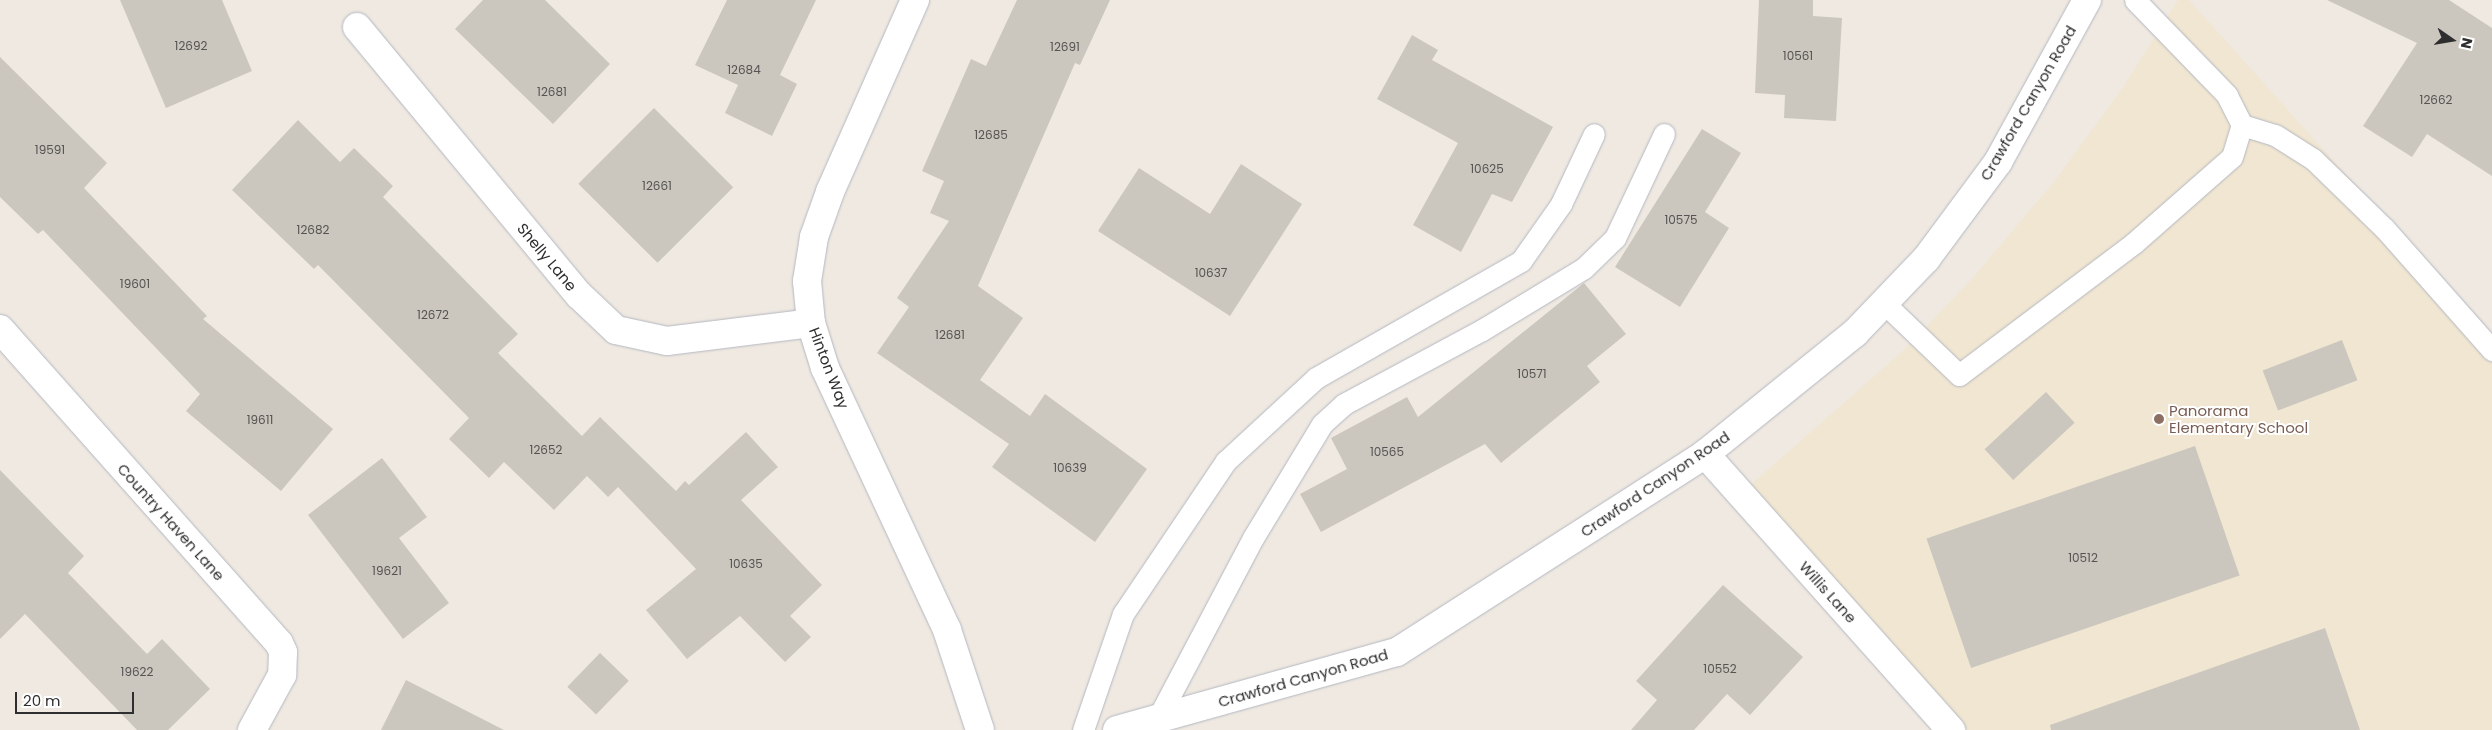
<!DOCTYPE html>
<style>
body{margin:0}
#map{position:relative;width:2492px;height:730px;overflow:hidden;background:#efe9e1;font-family:Poppins,sans-serif}
div>[style]{position:absolute}
.education>*{inset:0;background:#f0e6d1}
.building>*{inset:0;background:#cbc7bf;transform-origin:0 0}
.roads{filter:drop-shadow(0 0 1px #b4b7c1) drop-shadow(0 0 1px #b4b7c1)}
.service>*{height:21px;margin:-10.5px;padding:0 10.5px;transform-origin:10.5px;border-radius:10.5px;background:#fff}
.minor>*{height:28px;margin:-14px;padding:0 14px;transform-origin:14px;border-radius:14px;background:#fff}
.secondary>*{height:28px;margin:-14px;padding:0 14px;transform-origin:14px;border-radius:14px;background:#fff}
.dots>*{width:14px;height:14px;translate:-50% -50%;box-sizing:border-box;border:2px solid #fff;border-radius:50%}
span{translate:-50% -50%;white-space:nowrap;text-align:center;line-height:1.15;-webkit-text-stroke:4px #fff;paint-order:stroke}
.number-label{font-size:12px;color:#555452}
.number-label span{-webkit-text-stroke-width:0}
.street-label{font-size:15px;color:#2e2e2e}
.education-label{font-size:15px;color:#785e54}
.left{translate:0 -50%;text-align:left}
.north{position:absolute;left:2427px;top:15px;width:50px;height:50px;-webkit-text-stroke:4px #fff;paint-order:stroke;rotate:103deg;font-size:14px;font-weight:700;line-height:20px;text-align:center;color:#2e2e2e}
.north::after{content:'';display:block;margin:auto;width:18px;height:22px;background:#2e2e2e;clip-path:polygon(50% 0,100% 100%,50% 72%,0 100%)}
.scale{position:absolute;left:15px;top:692px;width:119px;height:22px;box-sizing:border-box;border:2px solid #2e2e2e;border-top:0;padding-left:6px;font-size:15px;line-height:18px;white-space:nowrap;color:#2e2e2e;-webkit-text-stroke:4px #fff;paint-order:stroke}
</style>
<div id="map">
<div class="education">
<i style="clip-path:polygon(2178px 0,2189px 0,2492px 337px,2492px 730px,1966px 730px,1748px 487px,1904px 350px,1970px 281px,2054px 182px,2122px 89px)"></i>
</div>
<div class="building">
<i style="clip-path:polygon(120px 0,222px 0,252px 71px,166px 108px)"></i>
<i style="clip-path:polygon(483px 0,545px 0,610px 64px,553px 124px,455px 29px)"></i>
<i style="clip-path:polygon(727px 0,816px 0,780px 75px,797px 84px,772px 136px,725px 113px,738px 85px,695px 65px)"></i>
<i style="clip-path:polygon(1017px 0,1110px 0,1080px 65px,1075px 63px,978px 286px,1023px 318px,980px 380px,1030px 416px,1045px 394px,1147px 469px,1095px 542px,992px 467px,1009px 444px,877px 353px,909px 307px,897px 298px,949px 221px,930px 213px,944px 181px,922px 171px,971px 59px,986px 66px)"></i>
<i style="clip-path:polygon(1759px 0,1813px 0,1813px 16px,1842px 18px,1836px 121px,1784px 118px,1785px 95px,1755px 93px)"></i>
<i style="clip-path:polygon(2327px 0,2449px 0,2492px 28px,2492px 176px,2427px 134px,2412px 157px,2363px 126px,2417px 43px)"></i>
<i style="clip-path:polygon(1412px 35px,1438px 50px,1432px 60px,1553px 127px,1512px 202px,1492px 194px,1461px 252px,1413px 225px,1458px 143px,1377px 99px)"></i>
<i style="clip-path:polygon(0 57px,107px 163px,84px 188px,207px 316px,203px 319px,333px 429px,281px 491px,186px 411px,200px 394px,43px 230px,38px 234px,0 197px)"></i>
<i style="left:654px;top:108px;width:112px;height:107px;rotate:45deg"></i>
<i style="clip-path:polygon(298px 120px,340px 162px,354px 148px,393px 186px,383px 197px,518px 334px,498px 353px,582px 436px,600px 417px,676px 491px,685px 481px,689px 485px,746px 432px,778px 467px,741px 500px,822px 585px,790px 616px,811px 637px,785px 662px,740px 616px,687px 659px,646px 610px,696px 569px,618px 487px,608px 497px,587px 476px,554px 510px,504px 462px,489px 478px,449px 439px,469px 418px,318px 265px,314px 269px,232px 190px)"></i>
<i style="clip-path:polygon(1702px 129px,1741px 153px,1705px 212px,1729px 228px,1680px 307px,1615px 267px)"></i>
<i style="clip-path:polygon(1241px 164px,1302px 204px,1230px 316px,1098px 231px,1139px 168px,1210px 214px)"></i>
<i style="clip-path:polygon(1584px 283px,1626px 334px,1587px 366px,1600px 382px,1501px 463px,1485px 444px,1321px 532px,1300px 494px,1347px 469px,1331px 438px,1407px 397px,1418px 417px)"></i>
<i style="left:2342px;top:340px;width:43px;height:85px;rotate:69deg"></i>
<i style="left:2046px;top:392px;width:42px;height:84px;rotate:47deg"></i>
<i style="left:2195px;top:446px;width:137px;height:284px;rotate:71deg"></i>
<i style="clip-path:polygon(382px 458px,427px 517px,399px 538px,449px 603px,403px 639px,308px 515px)"></i>
<i style="clip-path:polygon(0 470px,84px 556px,68px 573px,147px 654px,162px 639px,210px 689px,168px 730px,137px 730px,25px 614px,0 639px)"></i>
<i style="clip-path:polygon(1723px 585px,1803px 657px,1750px 715px,1727px 694px,1694px 730px,1631px 730px,1657px 700px,1636px 681px)"></i>
<i style="clip-path:polygon(2325px 628px,2360px 730px,2051px 730px,2050px 725px)"></i>
<i style="left:600px;top:653px;width:40px;height:47px;rotate:44deg"></i>
<i style="clip-path:polygon(406px 680px,504px 730px,381px 730px)"></i>
</div>
<div class="roads">
<div class="service">
<i style="left:2242px;top:125px;width:34px;rotate:17deg"></i>
<i style="left:2275px;top:135px;width:45px;rotate:32.3deg"></i>
<i style="left:2313px;top:159px;width:100px;rotate:44.2deg"></i>
<i style="left:2385px;top:229px;width:162px;rotate:48.5deg"></i>
<i style="left:1884px;top:303px;width:104px;rotate:43.8deg"></i>
<i style="left:1959px;top:375px;width:219px;rotate:-37deg"></i>
<i style="left:2134px;top:243px;width:130px;rotate:-41.3deg"></i>
<i style="left:2232px;top:157px;width:34px;rotate:-73deg"></i>
<i style="left:2242px;top:125px;width:34px;rotate:-117deg"></i>
<i style="left:2227px;top:95px;width:132px;rotate:-134.1deg"></i>
<i style="left:1158px;top:718px;width:204px;rotate:-62.2deg"></i>
<i style="left:1253px;top:538px;width:133px;rotate:-58.8deg"></i>
<i style="left:1322px;top:424px;width:30px;rotate:-42deg"></i>
<i style="left:1344px;top:404px;width:157px;rotate:-28.2deg"></i>
<i style="left:1482px;top:330px;width:119px;rotate:-31.3deg"></i>
<i style="left:1584px;top:268px;width:43px;rotate:-44.1deg"></i>
<i style="left:1615px;top:238px;width:115px;rotate:-64.8deg"></i>
<i style="left:1083px;top:730px;width:123px;rotate:-71deg"></i>
<i style="left:1123px;top:614px;width:184px;rotate:-56.1deg"></i>
<i style="left:1226px;top:461px;width:122px;rotate:-42.7deg"></i>
<i style="left:1316px;top:378px;width:236px;rotate:-29.7deg"></i>
<i style="left:1521px;top:261px;width:70px;rotate:-54.9deg"></i>
<i style="left:1561px;top:204px;width:77px;rotate:-64.8deg"></i>
</div>
<div class="minor">
<i style="left:915px;top:0;width:210px;rotate:113.9deg"></i>
<i style="left:830px;top:192px;width:48px;rotate:109.6deg"></i>
<i style="left:814px;top:237px;width:45px;rotate:99deg"></i>
<i style="left:807px;top:281px;width:42px;rotate:84.6deg"></i>
<i style="left:811px;top:323px;width:47px;rotate:72.7deg"></i>
<i style="left:825px;top:368px;width:289px;rotate:65deg"></i>
<i style="left:947px;top:630px;width:105px;rotate:71.7deg"></i>
<i style="left:357px;top:27px;width:348px;rotate:50.4deg"></i>
<i style="left:579px;top:295px;width:51px;rotate:43.4deg"></i>
<i style="left:616px;top:330px;width:52px;rotate:12.2deg"></i>
<i style="left:667px;top:341px;width:145px;rotate:-7.1deg"></i>
<i style="left:0;top:329px;width:420px;rotate:48.4deg"></i>
<i style="left:279px;top:643px;width:10px;rotate:66deg"></i>
<i style="left:283px;top:652px;width:23px;rotate:92deg"></i>
<i style="left:282px;top:675px;width:63px;rotate:118.6deg"></i>
<i style="left:1705px;top:454px;width:370px;rotate:48.3deg"></i>
</div>
<div class="secondary">
<i style="left:1117px;top:730px;width:291px;rotate:-15.6deg"></i>
<i style="left:1397px;top:652px;width:366px;rotate:-32.7deg"></i>
<i style="left:1705px;top:454px;width:193px;rotate:-38.9deg"></i>
<i style="left:1855px;top:333px;width:103px;rotate:-46.2deg"></i>
<i style="left:1926px;top:259px;width:121px;rotate:-53.4deg"></i>
<i style="left:1998px;top:162px;width:185px;rotate:-61.2deg"></i>
</div>
</div>
<div class="dots">
<i style="left:2159px;top:419px;background:#8d6e63"></i>
</div>
<div class="number-label">
<span style="left:191px;top:46px">12692</span>
<span style="left:1065px;top:47px">12691</span>
<span style="left:1798px;top:56px">10561</span>
<span style="left:744px;top:70px">12684</span>
<span style="left:552px;top:92px">12681</span>
<span style="left:2436px;top:100px">12662</span>
<span style="left:991px;top:135px">12685</span>
<span style="left:50px;top:150px">19591</span>
<span style="left:1487px;top:169px">10625</span>
<span style="left:657px;top:186px">12661</span>
<span style="left:1681px;top:220px">10575</span>
<span style="left:313px;top:230px">12682</span>
<span style="left:1211px;top:273px">10637</span>
<span style="left:135px;top:284px">19601</span>
<span style="left:433px;top:315px">12672</span>
<span style="left:950px;top:335px">12681</span>
<span style="left:1532px;top:374px">10571</span>
<span style="left:260px;top:420px">19611</span>
<span style="left:546px;top:450px">12652</span>
<span style="left:1387px;top:452px">10565</span>
<span style="left:1070px;top:468px">10639</span>
<span style="left:2083px;top:558px">10512</span>
<span style="left:746px;top:564px">10635</span>
<span style="left:387px;top:571px">19621</span>
<span style="left:1720px;top:669px">10552</span>
<span style="left:137px;top:672px">19622</span>
</div>
<div class="street-label">
<span style="left:2028px;top:103px;rotate:-60deg">Crawford Canyon Road</span>
<span style="left:547px;top:257px;rotate:50deg">Shelly Lane</span>
<span style="left:829px;top:368px;rotate:69deg">Hinton Way</span>
<span style="left:1655px;top:484px;rotate:-34deg">Crawford Canyon Road</span>
<span style="left:171px;top:522px;rotate:48deg">Country Haven Lane</span>
<span style="left:1828px;top:592px;rotate:48deg">Willis Lane</span>
<span style="left:1303px;top:678px;rotate:-16deg">Crawford Canyon Road</span>
</div>
<div class="education-label">
<span class="left" style="left:2169px;top:419px">Panorama<br>Elementary School</span>
</div>
<div class="north">N</div>
<div class="scale">20 m</div>
</div>
